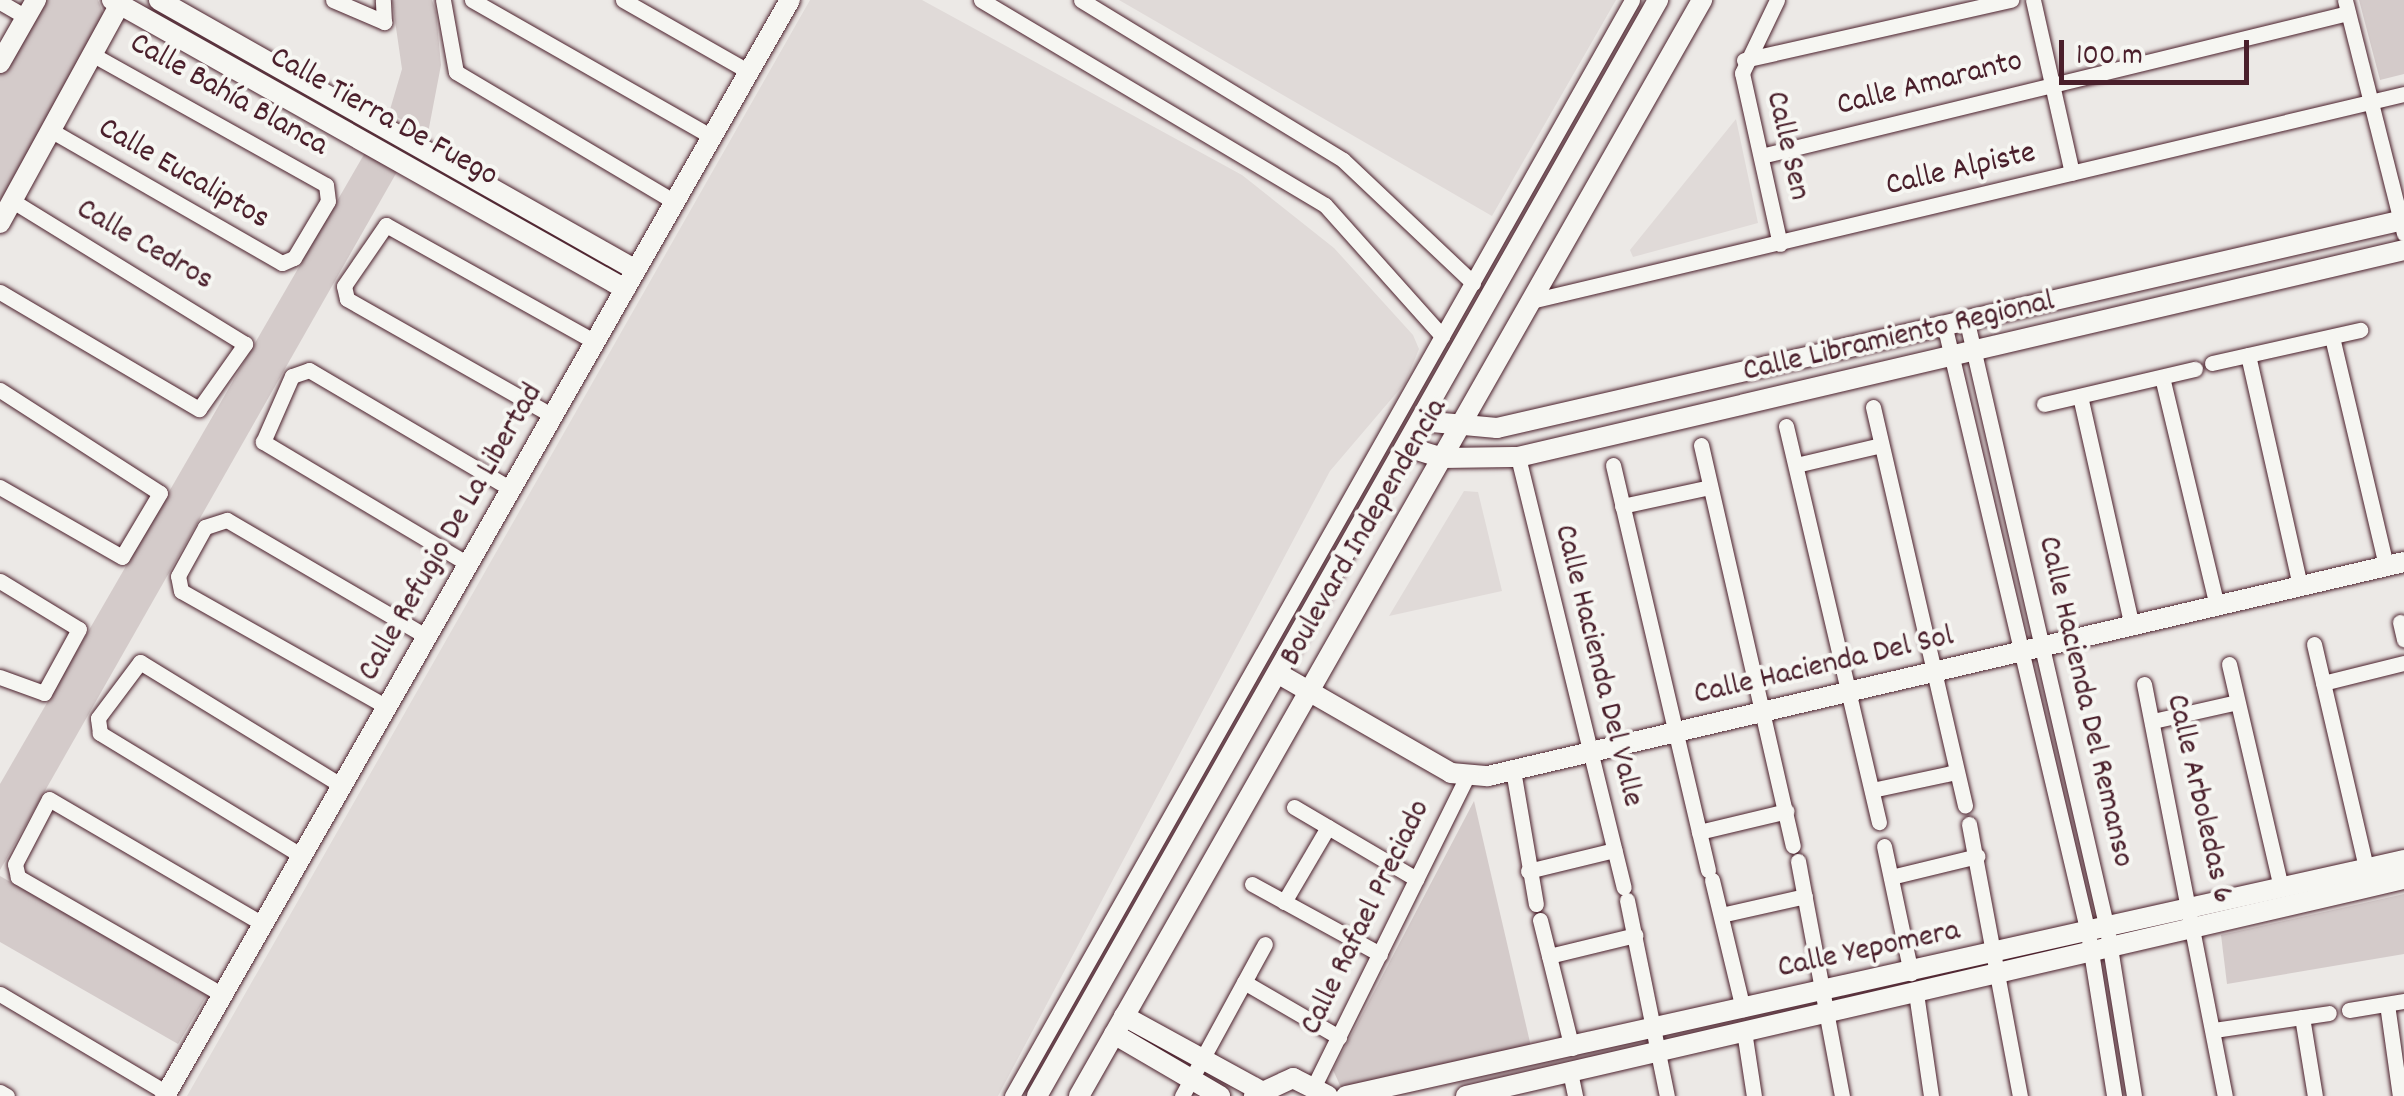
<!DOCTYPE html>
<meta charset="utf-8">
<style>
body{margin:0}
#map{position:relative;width:2404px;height:1096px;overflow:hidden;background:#ece9e6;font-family:Dekko,sans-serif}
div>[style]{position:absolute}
.built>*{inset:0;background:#e0dad8}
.green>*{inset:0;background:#d4cbca}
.roads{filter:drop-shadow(0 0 2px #4a1f2b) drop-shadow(0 0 2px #4a1f2b)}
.street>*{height:15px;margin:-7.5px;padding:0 7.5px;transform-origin:7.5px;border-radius:7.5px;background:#f6f6f2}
.secondary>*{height:20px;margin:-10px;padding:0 10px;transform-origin:10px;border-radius:10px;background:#f6f6f2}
span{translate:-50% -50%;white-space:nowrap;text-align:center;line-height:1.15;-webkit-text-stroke:8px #f6f6f2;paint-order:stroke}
.street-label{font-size:32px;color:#4a1f2b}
.scale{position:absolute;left:2059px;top:40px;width:190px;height:45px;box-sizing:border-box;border:5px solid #4a1f2b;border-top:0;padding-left:12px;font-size:30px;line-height:35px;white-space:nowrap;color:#4a1f2b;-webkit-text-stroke:8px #f6f6f2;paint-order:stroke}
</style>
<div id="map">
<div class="built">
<i style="clip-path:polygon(810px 0,922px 0,1242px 175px,1334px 248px,1413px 335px,1419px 349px,1405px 383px,1330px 471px,998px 1096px,187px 1096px)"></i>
<i style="clip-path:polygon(1119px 0,1616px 0,1492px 216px)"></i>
<i style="clip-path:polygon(1736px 119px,1758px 223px,1633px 257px,1630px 250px)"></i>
<i style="clip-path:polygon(1464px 491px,1478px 492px,1502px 591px,1389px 616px)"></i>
</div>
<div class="green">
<i style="clip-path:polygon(40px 0,98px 0,104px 16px,0 201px,0 72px)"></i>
<i style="clip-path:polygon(392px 0,432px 0,436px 12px,441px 65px,428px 133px,389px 113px,402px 69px)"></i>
<i style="clip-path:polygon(2359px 0,2404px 0,2404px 74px,2380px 80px)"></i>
<i style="clip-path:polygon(366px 151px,398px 170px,0 870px,0 784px)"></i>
<i style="clip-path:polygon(1474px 801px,1532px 1051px,1344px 1094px,1333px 1070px)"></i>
<i style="clip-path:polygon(0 876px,207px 995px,178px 1044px,0 942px)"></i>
<i style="clip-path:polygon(2404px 894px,2404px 954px,2227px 984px,2221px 935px)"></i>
</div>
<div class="roads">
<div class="street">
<i style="left:333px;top:0;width:56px;rotate:23.3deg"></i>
<i style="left:384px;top:22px;width:22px;rotate:-93deg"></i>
<i style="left:443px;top:0;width:73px;rotate:79.8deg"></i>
<i style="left:456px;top:72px;width:255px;rotate:30.7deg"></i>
<i style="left:472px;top:0;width:276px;rotate:29.7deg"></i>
<i style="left:623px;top:0;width:145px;rotate:29.7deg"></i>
<i style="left:981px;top:0;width:400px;rotate:30.8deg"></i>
<i style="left:1325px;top:205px;width:176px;rotate:48.2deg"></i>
<i style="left:1081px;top:0;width:307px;rotate:31.4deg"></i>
<i style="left:1343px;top:160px;width:179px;rotate:43.4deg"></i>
<i style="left:1777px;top:0;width:81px;rotate:115.6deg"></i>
<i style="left:1742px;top:73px;width:175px;rotate:77.5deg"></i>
<i style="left:2033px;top:0;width:177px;rotate:77.3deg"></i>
<i style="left:2345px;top:0;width:241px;rotate:75.8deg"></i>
<i style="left:0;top:2px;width:30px;rotate:30deg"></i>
<i style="left:1744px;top:60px;width:274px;rotate:-12.7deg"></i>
<i style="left:52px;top:131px;width:265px;rotate:29.9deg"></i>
<i style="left:282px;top:263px;width:13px;rotate:-23deg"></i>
<i style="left:294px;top:258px;width:66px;rotate:-59.2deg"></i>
<i style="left:328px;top:201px;width:16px;rotate:-97deg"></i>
<i style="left:326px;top:185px;width:265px;rotate:-150.8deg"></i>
<i style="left:1761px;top:156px;width:604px;rotate:-13.69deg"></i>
<i style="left:0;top:292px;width:231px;rotate:30.5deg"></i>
<i style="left:199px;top:409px;width:80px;rotate:-54.7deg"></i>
<i style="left:245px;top:344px;width:273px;rotate:-148.4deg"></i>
<i style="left:1531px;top:301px;width:897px;rotate:-13.34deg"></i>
<i style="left:1967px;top:322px;width:623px;rotate:77.01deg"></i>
<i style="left:2107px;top:929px;width:169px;rotate:80.8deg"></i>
<i style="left:1945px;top:328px;width:622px;rotate:76.7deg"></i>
<i style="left:2088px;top:933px;width:165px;rotate:80.9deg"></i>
<i style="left:2332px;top:337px;width:235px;rotate:76.7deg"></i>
<i style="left:2248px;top:355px;width:237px;rotate:77.3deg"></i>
<i style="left:2212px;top:363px;width:152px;rotate:-12.6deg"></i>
<i style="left:2162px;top:377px;width:236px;rotate:76.5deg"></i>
<i style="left:0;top:390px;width:190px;rotate:32.8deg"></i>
<i style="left:160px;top:493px;width:74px;rotate:120.7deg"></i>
<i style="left:122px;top:557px;width:141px;rotate:-150.2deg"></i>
<i style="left:2080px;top:396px;width:237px;rotate:77.3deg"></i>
<i style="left:2044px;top:404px;width:155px;rotate:-13.1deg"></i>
<i style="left:1873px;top:407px;width:409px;rotate:77deg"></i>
<i style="left:553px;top:416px;width:237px;rotate:-150.4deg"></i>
<i style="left:347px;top:299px;width:13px;rotate:-103deg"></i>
<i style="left:344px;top:286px;width:74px;rotate:-55.5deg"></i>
<i style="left:386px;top:225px;width:240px;rotate:29.2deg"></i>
<i style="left:1786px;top:426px;width:407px;rotate:76.8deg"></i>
<i style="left:1701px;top:445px;width:411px;rotate:77.1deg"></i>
<i style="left:1518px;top:457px;width:443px;rotate:76.2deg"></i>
<i style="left:1613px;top:465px;width:416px;rotate:76.8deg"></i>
<i style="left:1796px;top:465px;width:87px;rotate:-13.2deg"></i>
<i style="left:1622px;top:506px;width:90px;rotate:-12.2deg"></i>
<i style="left:468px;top:564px;width:239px;rotate:-149.2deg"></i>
<i style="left:263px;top:442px;width:72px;rotate:-66.3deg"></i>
<i style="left:292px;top:376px;width:18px;rotate:-19deg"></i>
<i style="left:309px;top:370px;width:234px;rotate:30.5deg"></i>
<i style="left:0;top:581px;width:92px;rotate:31.3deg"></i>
<i style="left:79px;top:629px;width:73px;rotate:118.7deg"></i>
<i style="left:44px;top:693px;width:47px;rotate:-160deg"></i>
<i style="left:2400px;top:622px;width:18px;rotate:77deg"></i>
<i style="left:2314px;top:644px;width:230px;rotate:76.9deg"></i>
<i style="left:2229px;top:664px;width:230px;rotate:76.9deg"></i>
<i style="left:2323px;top:683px;width:83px;rotate:-13.9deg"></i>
<i style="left:2144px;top:684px;width:420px;rotate:78.9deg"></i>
<i style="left:387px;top:707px;width:236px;rotate:-150.6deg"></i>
<i style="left:181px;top:591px;width:15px;rotate:-101deg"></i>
<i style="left:178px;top:576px;width:56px;rotate:-61.1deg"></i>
<i style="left:205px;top:527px;width:23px;rotate:-18deg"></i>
<i style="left:227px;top:520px;width:232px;rotate:30.3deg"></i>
<i style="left:2153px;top:721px;width:86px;rotate:-12.7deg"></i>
<i style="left:1513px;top:770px;width:136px;rotate:80.3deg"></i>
<i style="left:1872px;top:790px;width:86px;rotate:-12.1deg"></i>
<i style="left:1294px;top:807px;width:142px;rotate:30.5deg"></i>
<i style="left:1969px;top:824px;width:277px;rotate:79.4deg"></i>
<i style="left:1699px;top:832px;width:90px;rotate:-13.4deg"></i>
<i style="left:1884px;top:846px;width:130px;rotate:78deg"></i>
<i style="left:302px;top:856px;width:237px;rotate:-148.7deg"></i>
<i style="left:100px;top:733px;width:15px;rotate:-98deg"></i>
<i style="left:98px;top:718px;width:70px;rotate:-53.1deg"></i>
<i style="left:140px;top:662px;width:237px;rotate:31.5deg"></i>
<i style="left:1798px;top:861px;width:239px;rotate:79.4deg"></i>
<i style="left:1528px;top:871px;width:89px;rotate:-13.7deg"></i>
<i style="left:1891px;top:877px;width:89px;rotate:-13.7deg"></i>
<i style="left:1712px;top:880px;width:133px;rotate:76.5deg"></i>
<i style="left:1252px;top:884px;width:146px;rotate:28.7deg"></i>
<i style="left:1627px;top:900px;width:200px;rotate:78.5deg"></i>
<i style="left:1284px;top:902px;width:87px;rotate:-59.6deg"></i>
<i style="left:1721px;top:915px;width:86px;rotate:-12.7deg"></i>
<i style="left:1540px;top:920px;width:132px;rotate:76deg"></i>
<i style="left:1549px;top:956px;width:89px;rotate:-13.7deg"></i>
<i style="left:1244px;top:982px;width:110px;rotate:30.1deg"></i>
<i style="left:1916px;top:993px;width:104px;rotate:81.7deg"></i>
<i style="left:0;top:994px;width:194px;rotate:30.7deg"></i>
<i style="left:223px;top:995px;width:237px;rotate:-150.1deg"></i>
<i style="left:18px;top:877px;width:13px;rotate:-103deg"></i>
<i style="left:15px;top:864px;width:73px;rotate:-62.4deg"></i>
<i style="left:49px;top:799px;width:248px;rotate:30.3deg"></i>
<i style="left:2387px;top:1004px;width:93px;rotate:82deg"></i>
<i style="left:2349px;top:1010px;width:56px;rotate:-9.3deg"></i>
<i style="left:2302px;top:1017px;width:80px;rotate:80.7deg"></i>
<i style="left:2214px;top:1030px;width:116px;rotate:-8.4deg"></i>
<i style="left:1744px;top:1031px;width:66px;rotate:81.3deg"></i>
<i style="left:1570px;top:1072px;width:25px;rotate:78deg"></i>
<i style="left:1315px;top:1084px;width:343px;rotate:-63.7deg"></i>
<i style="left:0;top:1092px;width:8px;rotate:30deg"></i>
<i style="left:1012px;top:1096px;width:1259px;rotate:-60.5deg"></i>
<i style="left:1182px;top:1096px;width:173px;rotate:-61.4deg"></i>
</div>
<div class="secondary">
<i style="left:112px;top:0;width:589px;rotate:29.39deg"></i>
<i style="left:159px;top:0;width:548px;rotate:29.51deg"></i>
<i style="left:0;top:63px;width:73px;rotate:-60.3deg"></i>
<i style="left:0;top:223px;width:254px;rotate:-61.3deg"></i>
<i style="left:1421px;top:421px;width:76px;rotate:5.3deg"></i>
<i style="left:1497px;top:428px;width:931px;rotate:-12.92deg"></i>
<i style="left:1407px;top:447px;width:38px;rotate:17deg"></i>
<i style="left:1443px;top:458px;width:75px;rotate:-0.8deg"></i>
<i style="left:1518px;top:457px;width:910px;rotate:-13.15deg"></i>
<i style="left:1279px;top:674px;width:198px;rotate:29.9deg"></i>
<i style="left:1451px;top:773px;width:37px;rotate:5deg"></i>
<i style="left:1488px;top:776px;width:941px;rotate:-13.15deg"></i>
<i style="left:1124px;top:1016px;width:154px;rotate:28.7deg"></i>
<i style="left:1114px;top:1034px;width:123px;rotate:30.3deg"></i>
<i style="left:165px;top:1096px;width:1262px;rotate:-60.31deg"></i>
<i style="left:1037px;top:1096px;width:1260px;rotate:-60.46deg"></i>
<i style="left:1079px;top:1096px;width:1261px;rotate:-60.38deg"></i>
<i style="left:1254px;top:1096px;width:43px;rotate:-24.8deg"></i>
<i style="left:1293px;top:1078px;width:39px;rotate:27deg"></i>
<i style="left:1346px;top:1096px;width:1084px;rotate:-12.57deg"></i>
<i style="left:1466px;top:1096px;width:963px;rotate:-13.03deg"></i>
</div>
</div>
<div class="street-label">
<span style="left:1930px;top:85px;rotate:-14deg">Calle Amaranto</span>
<span style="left:228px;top:96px;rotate:29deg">Calle Bahía Blanca</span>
<span style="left:383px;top:118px;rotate:29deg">Calle Tierra De Fuego</span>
<span style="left:1786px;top:146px;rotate:77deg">Calle Sen</span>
<span style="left:1961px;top:171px;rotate:-13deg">Calle Alpiste</span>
<span style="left:183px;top:175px;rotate:30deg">Calle Eucaliptos</span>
<span style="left:144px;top:246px;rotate:30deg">Calle Cedros</span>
<span style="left:1899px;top:338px;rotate:-13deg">Calle Libramiento Regional</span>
<span style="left:452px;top:533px;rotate:-60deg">Calle Refugio De La Libertad</span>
<span style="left:1365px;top:533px;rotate:-60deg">Boulevard Independencia</span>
<span style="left:1597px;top:666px;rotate:76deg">Calle Hacienda Del Valle</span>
<span style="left:1824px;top:667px;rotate:-13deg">Calle Hacienda Del Sol</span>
<span style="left:2084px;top:702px;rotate:77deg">Calle Hacienda Del Remanso</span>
<span style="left:2198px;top:799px;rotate:77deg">Calle Arboledas 6</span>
<span style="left:1367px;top:918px;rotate:-64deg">Calle Rafael Preciado</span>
<span style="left:1869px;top:951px;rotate:-12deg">Calle Yepomera</span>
</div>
<div class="scale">100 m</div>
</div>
